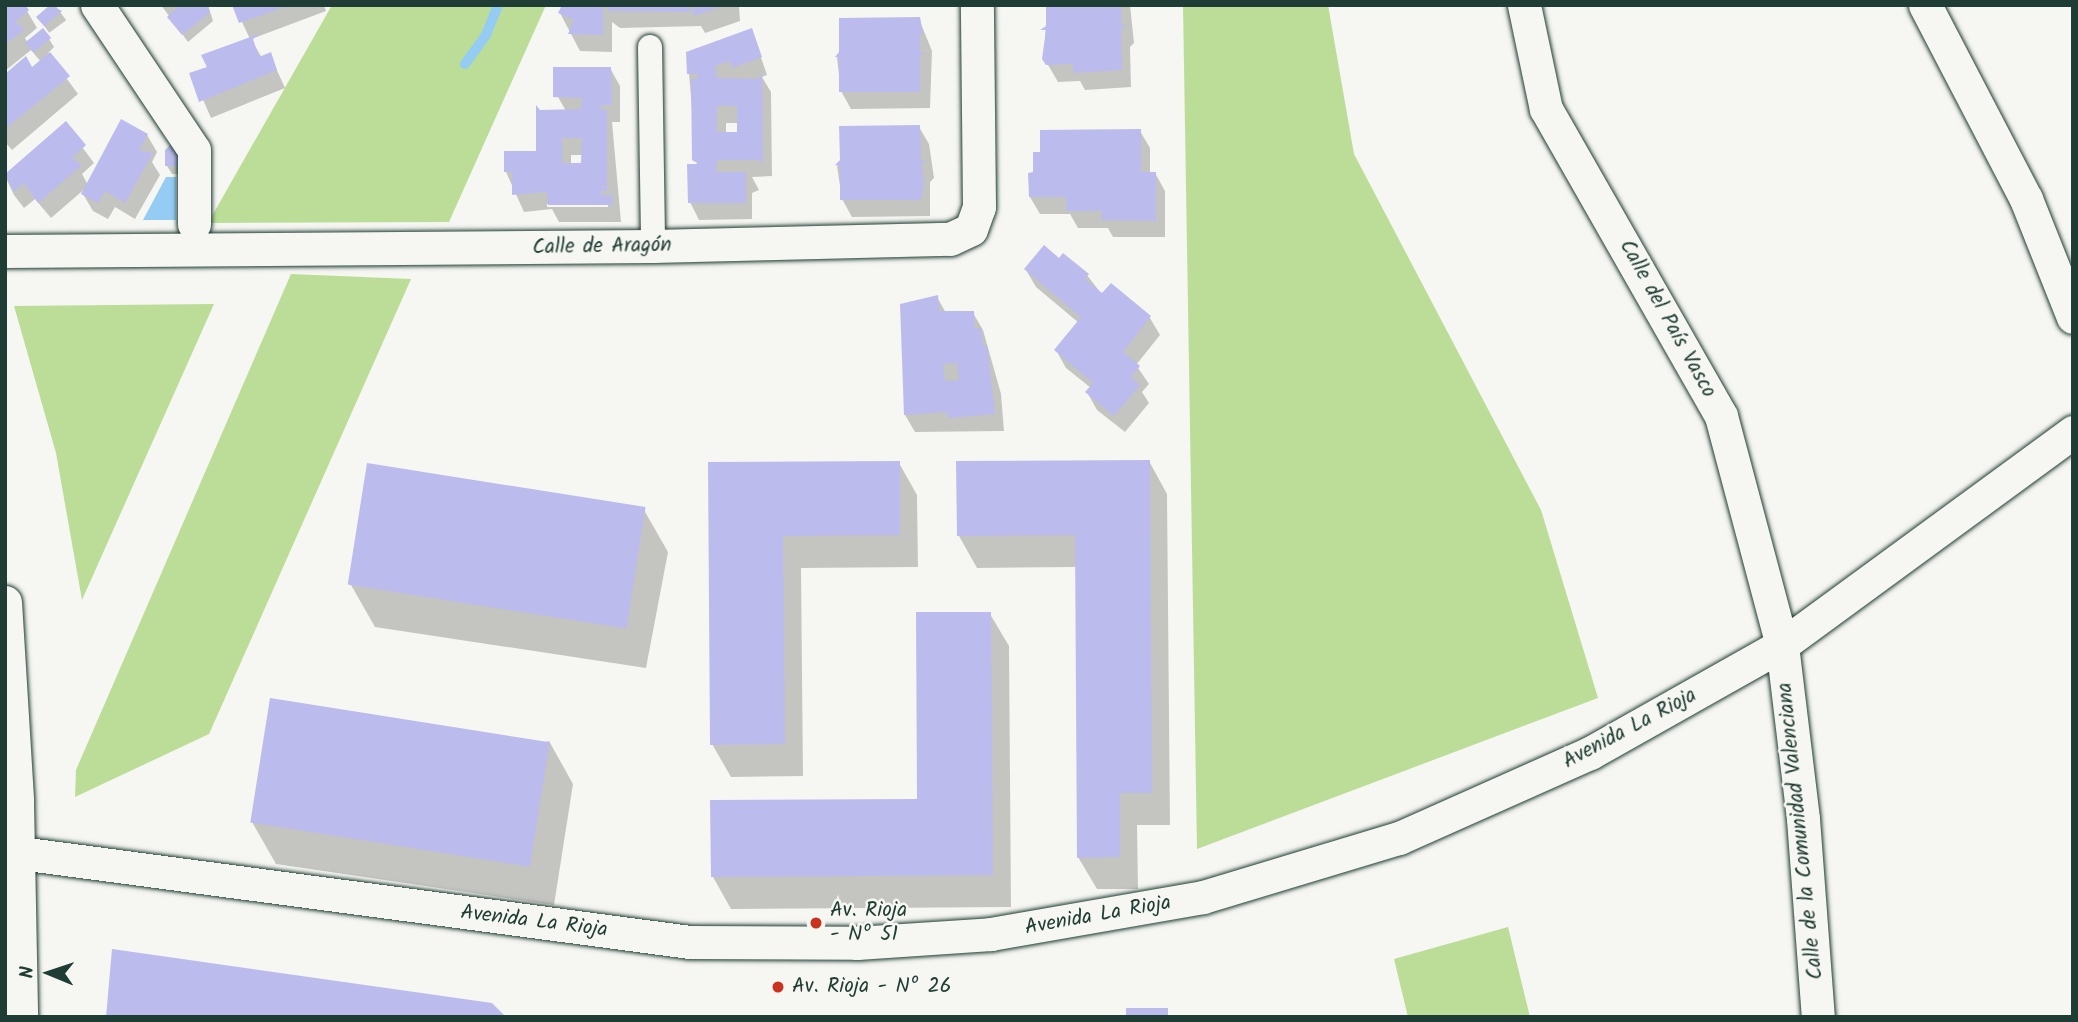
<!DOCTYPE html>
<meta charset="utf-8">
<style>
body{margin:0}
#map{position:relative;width:2078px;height:1022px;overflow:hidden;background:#f6f6f2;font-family:Kalam,sans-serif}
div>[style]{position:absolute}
.green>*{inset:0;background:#bbdd97}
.water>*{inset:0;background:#94ccf3}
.shadow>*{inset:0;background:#0003;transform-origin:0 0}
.stream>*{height:10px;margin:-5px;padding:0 5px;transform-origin:5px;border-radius:5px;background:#94ccf3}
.building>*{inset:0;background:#bcbbed;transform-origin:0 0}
.roads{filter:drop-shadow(0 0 2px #1f3d34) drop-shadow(0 0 2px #1f3d34)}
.pedestrian>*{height:24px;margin:-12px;padding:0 12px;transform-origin:12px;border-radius:12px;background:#f6f6f2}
.minor>*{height:33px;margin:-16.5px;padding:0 16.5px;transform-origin:16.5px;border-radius:16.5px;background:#f6f6f2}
.dots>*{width:19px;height:19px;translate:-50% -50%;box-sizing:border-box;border:4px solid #f6f6f2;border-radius:50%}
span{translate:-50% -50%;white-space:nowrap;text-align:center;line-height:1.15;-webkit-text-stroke:5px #f6f6f2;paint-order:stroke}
.street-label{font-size:21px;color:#1f3d34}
.poi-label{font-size:21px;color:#1f3d34}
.left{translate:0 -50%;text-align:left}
.frame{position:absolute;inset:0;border:7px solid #1f3d34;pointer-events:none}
.north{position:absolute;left:14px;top:938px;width:70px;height:70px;-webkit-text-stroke:5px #f6f6f2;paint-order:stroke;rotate:272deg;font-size:19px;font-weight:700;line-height:28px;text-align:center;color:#1f3d34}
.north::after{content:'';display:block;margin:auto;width:24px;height:32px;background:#1f3d34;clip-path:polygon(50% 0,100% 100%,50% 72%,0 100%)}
</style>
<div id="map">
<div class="green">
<i style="clip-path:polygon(332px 5px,546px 5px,449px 222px,208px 223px)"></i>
<i style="clip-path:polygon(1183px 5px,1328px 5px,1354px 154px,1541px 510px,1598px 698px,1197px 849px)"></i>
<i style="clip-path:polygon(291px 274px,411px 279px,209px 734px,75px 797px,76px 770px)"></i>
<i style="clip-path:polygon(214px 304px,82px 600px,56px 453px,14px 306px)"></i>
<i style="clip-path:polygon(1508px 927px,1530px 1017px,1408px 1017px,1394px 959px)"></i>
</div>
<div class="water">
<i style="clip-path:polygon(166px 177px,176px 177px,176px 220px,143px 220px)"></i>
</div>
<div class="shadow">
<i style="clip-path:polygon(5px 5px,27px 11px,37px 28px,25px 38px,28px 43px,49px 39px,54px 47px,48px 53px,78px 94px,12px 150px,5px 142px,5px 76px,31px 70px,41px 62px,31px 50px,5px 71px)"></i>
<i style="left:55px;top:5px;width:19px;height:21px;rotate:54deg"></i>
<i style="clip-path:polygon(161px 5px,208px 5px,213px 21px,188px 42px)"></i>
<i style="clip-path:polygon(234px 5px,324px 5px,326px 11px,251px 39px,262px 58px,270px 55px,285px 88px,211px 118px,192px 74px,209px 68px,250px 39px)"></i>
<i style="clip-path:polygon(564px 5px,750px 5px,739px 6px,740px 21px,705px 33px,701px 26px,620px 28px,612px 22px,612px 52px,580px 51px,560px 13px)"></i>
<i style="clip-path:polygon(1047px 5px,1130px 5px,1134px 43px,1130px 47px,1131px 87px,1085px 90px,1080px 81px,1058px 82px,1044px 58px)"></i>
<i style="clip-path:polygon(919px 19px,932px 51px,930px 108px,851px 109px,841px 91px,837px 58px)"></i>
<i style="clip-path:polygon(evenodd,758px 49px,767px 75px,762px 77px,771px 92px,772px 176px,752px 177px,759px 190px,752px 193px,752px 219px,699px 220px,690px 202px,697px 166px,689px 74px,758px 49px,726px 123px,739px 123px,739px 134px,726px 134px,726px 123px)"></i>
<i style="clip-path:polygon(evenodd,610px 68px,620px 86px,620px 122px,612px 122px,621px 222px,559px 222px,552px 209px,524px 212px,506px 172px,538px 153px,539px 112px,566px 111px,558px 97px,610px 68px,571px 155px,583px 155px,583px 165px,571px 165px,571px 155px,610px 68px,608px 203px,608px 207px,547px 207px,547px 204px,608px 203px)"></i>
<i style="clip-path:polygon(65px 124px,94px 163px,82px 174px,88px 185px,147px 135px,157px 152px,152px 162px,160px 175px,135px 219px,115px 207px,108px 219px,93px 211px,83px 194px,87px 187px,51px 218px,35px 199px,24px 208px,14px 195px,5px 176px)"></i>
<i style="clip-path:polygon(919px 127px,929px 144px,934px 178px,930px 182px,930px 216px,852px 217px,842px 199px,837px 166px)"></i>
<i style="clip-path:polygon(1140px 131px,1150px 148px,1150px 173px,1155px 173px,1165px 191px,1165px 237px,1113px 237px,1108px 228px,1078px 228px,1070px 214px,1040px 214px,1030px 197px)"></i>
<i style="clip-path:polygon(177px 152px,183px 174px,172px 174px,167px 166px)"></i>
<i style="clip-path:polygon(1060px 260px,1087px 275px,1103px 296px,1111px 285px,1150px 318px,1160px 335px,1136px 365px,1149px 384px,1142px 392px,1149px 403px,1125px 432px,1097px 410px,1087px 392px,1091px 388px,1066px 368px,1056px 350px,1079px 323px,1036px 287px,1026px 270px)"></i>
<i style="clip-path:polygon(937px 297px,946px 313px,973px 313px,983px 330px,1001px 394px,1004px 431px,915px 432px,905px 415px)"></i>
<i style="clip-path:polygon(1149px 461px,1167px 494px,1170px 825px,1137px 825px,1138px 889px,1097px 889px,1078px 857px,1077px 567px,977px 568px,959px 536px)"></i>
<i style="clip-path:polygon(899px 463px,917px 495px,918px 567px,801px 568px,803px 776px,731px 777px,712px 744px,710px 464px)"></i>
<i style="clip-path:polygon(644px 510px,668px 552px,646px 668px,375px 627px,351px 585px)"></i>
<i style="clip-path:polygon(990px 614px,1009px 646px,1011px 907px,731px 909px,713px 877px,919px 800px)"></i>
<i style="clip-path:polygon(549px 741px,573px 784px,554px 905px,276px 864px,252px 822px)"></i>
</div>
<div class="stream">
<i style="left:465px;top:64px;width:36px;rotate:-54deg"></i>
<i style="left:486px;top:35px;width:32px;rotate:-68deg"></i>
</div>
<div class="building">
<i style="clip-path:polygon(5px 5px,25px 5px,29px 10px,15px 22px,25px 29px,5px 45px)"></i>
<i style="clip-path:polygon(50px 5px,62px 11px,44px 26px,36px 17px)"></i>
<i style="clip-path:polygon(181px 5px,207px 5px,210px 12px,182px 35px,167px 17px)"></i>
<i style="clip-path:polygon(232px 5px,287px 5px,287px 6px,239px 23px)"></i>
<i style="clip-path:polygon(562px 5px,603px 5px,603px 35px,568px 34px,574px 20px,558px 13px)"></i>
<i style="clip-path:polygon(608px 5px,690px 5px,690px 12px,608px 11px)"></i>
<i style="clip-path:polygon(693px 5px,724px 5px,724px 6px,693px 16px)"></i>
<i style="clip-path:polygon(1046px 5px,1121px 5px,1121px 25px,1126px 25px,1121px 30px,1122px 70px,1073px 73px,1073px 64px,1046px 65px,1042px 59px,1046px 30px,1040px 30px,1046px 26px)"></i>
<i style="clip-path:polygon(920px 17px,923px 34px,920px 34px,920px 52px,925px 52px,920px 56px,920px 92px,839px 92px,839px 58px,835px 57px,839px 52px,839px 18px)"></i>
<i style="left:43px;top:28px;width:13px;height:23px;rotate:51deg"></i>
<i style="clip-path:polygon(evenodd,752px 28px,762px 57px,732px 68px,730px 61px,715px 66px,716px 74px,717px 78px,759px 79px,762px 73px,763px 164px,760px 160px,717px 160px,716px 172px,746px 172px,746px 203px,688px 203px,687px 164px,699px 164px,692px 160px,691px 79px,697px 79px,698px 74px,687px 74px,686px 52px,752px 28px,717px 106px,737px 106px,737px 132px,717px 132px,717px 106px)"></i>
<i style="clip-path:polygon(259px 34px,253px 39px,259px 57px,271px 52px,277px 70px,199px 102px,189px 73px,207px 67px,201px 55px)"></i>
<i style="clip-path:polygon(50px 52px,70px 76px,5px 129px,5px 74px,26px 56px,32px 67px)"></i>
<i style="clip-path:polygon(evenodd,553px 67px,611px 67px,612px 105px,601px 105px,600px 110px,607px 109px,607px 191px,601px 191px,601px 195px,612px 195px,612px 205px,548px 205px,547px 192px,512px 195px,512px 172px,504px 172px,504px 151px,536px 151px,536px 105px,540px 110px,581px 109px,582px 98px,553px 97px,553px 67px,562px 138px,582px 138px,581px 163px,562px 163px,562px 138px)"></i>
<i style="clip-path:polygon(121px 119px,148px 134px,139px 150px,153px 153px,125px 203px,105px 191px,98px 203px,81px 194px)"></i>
<i style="clip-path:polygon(66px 121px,86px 145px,72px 158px,82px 165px,38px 203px,24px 183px,14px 192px,5px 174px)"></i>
<i style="clip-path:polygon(920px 125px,921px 160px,926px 162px,921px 164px,924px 183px,921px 200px,840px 200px,840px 166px,835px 165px,840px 160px,839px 126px)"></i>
<i style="clip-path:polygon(1141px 129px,1141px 172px,1156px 172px,1156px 221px,1101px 220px,1102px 211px,1066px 211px,1066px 197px,1029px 197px,1028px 173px,1033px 172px,1033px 152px,1040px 152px,1040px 130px)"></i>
<i style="clip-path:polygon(174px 141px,180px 166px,165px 166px,165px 150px)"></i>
<i style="clip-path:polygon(1044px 245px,1059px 258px,1063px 253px,1089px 274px,1085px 279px,1102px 293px,1111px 283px,1151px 316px,1123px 352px,1140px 366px,1131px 377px,1140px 385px,1114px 416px,1085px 392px,1093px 383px,1054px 350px,1081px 317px,1024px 269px)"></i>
<i style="clip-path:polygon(evenodd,938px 295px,939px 311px,974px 311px,975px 329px,981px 328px,983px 346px,987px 345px,995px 414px,947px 418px,947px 412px,904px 415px,900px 304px,938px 295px,957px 363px,959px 380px,945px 381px,943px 364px,957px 363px)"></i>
<i style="clip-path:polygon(1150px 460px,1152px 793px,1120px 793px,1120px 857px,1077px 858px,1075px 535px,957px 536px,956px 461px)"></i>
<i style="clip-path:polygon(900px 461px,900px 535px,783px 536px,785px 744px,710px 745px,708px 462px)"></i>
<i style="left:367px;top:463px;width:282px;height:123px;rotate:9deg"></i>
<i style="clip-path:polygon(916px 612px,991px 612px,993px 875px,711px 877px,710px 800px,917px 799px)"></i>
<i style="left:270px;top:698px;width:283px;height:126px;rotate:9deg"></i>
<i style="clip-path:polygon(112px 949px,492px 1003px,506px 1017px,106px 1017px)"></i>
<i style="left:1126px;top:1008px;width:42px;height:9px"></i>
</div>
<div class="roads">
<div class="pedestrian">
<i style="left:650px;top:47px;width:199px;rotate:89.1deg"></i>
</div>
<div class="minor">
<i style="left:97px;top:5px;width:174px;rotate:56.2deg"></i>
<i style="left:194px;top:150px;width:74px;rotate:90deg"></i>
<i style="left:1524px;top:5px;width:106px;rotate:78.1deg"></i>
<i style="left:1546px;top:109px;width:353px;rotate:60.3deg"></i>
<i style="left:1721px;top:416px;width:237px;rotate:75.1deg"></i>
<i style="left:1782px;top:645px;width:175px;rotate:83.1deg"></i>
<i style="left:1803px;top:819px;width:199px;rotate:85.7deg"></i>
<i style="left:1925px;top:5px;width:219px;rotate:62.5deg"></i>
<i style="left:2026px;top:199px;width:127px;rotate:68.3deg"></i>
<i style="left:5px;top:251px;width:648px;rotate:-0.44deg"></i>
<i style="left:653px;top:246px;width:297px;rotate:-1.4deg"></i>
<i style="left:950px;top:239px;width:23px;rotate:-25deg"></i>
<i style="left:971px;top:229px;width:23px;rotate:-70deg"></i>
<i style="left:979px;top:207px;width:202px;rotate:-90.6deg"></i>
<i style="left:5px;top:602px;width:199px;rotate:86.5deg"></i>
<i style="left:17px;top:801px;width:216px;rotate:88.9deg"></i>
<i style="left:5px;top:851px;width:691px;rotate:7.57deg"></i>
<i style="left:690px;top:942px;width:167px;rotate:0.3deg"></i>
<i style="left:857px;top:943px;width:134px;rotate:-3.8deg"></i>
<i style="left:991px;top:934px;width:215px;rotate:-9.9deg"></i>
<i style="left:1203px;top:897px;width:205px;rotate:-16.8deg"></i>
<i style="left:1399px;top:838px;width:209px;rotate:-24deg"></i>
<i style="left:1590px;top:753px;width:220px;rotate:-29.4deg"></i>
<i style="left:1782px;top:645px;width:361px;rotate:-36.2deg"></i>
</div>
</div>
<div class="dots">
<i style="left:816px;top:923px;background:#c8321e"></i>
<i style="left:778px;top:987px;background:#c8321e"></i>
</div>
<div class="street-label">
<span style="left:602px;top:247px;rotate:-1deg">Calle de Aragón</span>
<span style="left:1667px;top:319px;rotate:61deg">Calle del País Vasco</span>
<span style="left:1630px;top:729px;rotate:-28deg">Avenida La Rioja</span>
<span style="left:1801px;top:831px;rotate:-96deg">Calle de la Comunidad Valenciana</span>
<span style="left:1098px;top:916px;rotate:-10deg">Avenida La Rioja</span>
<span style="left:534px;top:922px;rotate:7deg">Avenida La Rioja</span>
</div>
<div class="poi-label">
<span class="left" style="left:830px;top:923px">Av. Rioja<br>- Nº 51</span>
<span class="left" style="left:792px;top:987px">Av. Rioja - Nº 26</span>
</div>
<div class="frame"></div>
<div class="north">N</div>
</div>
